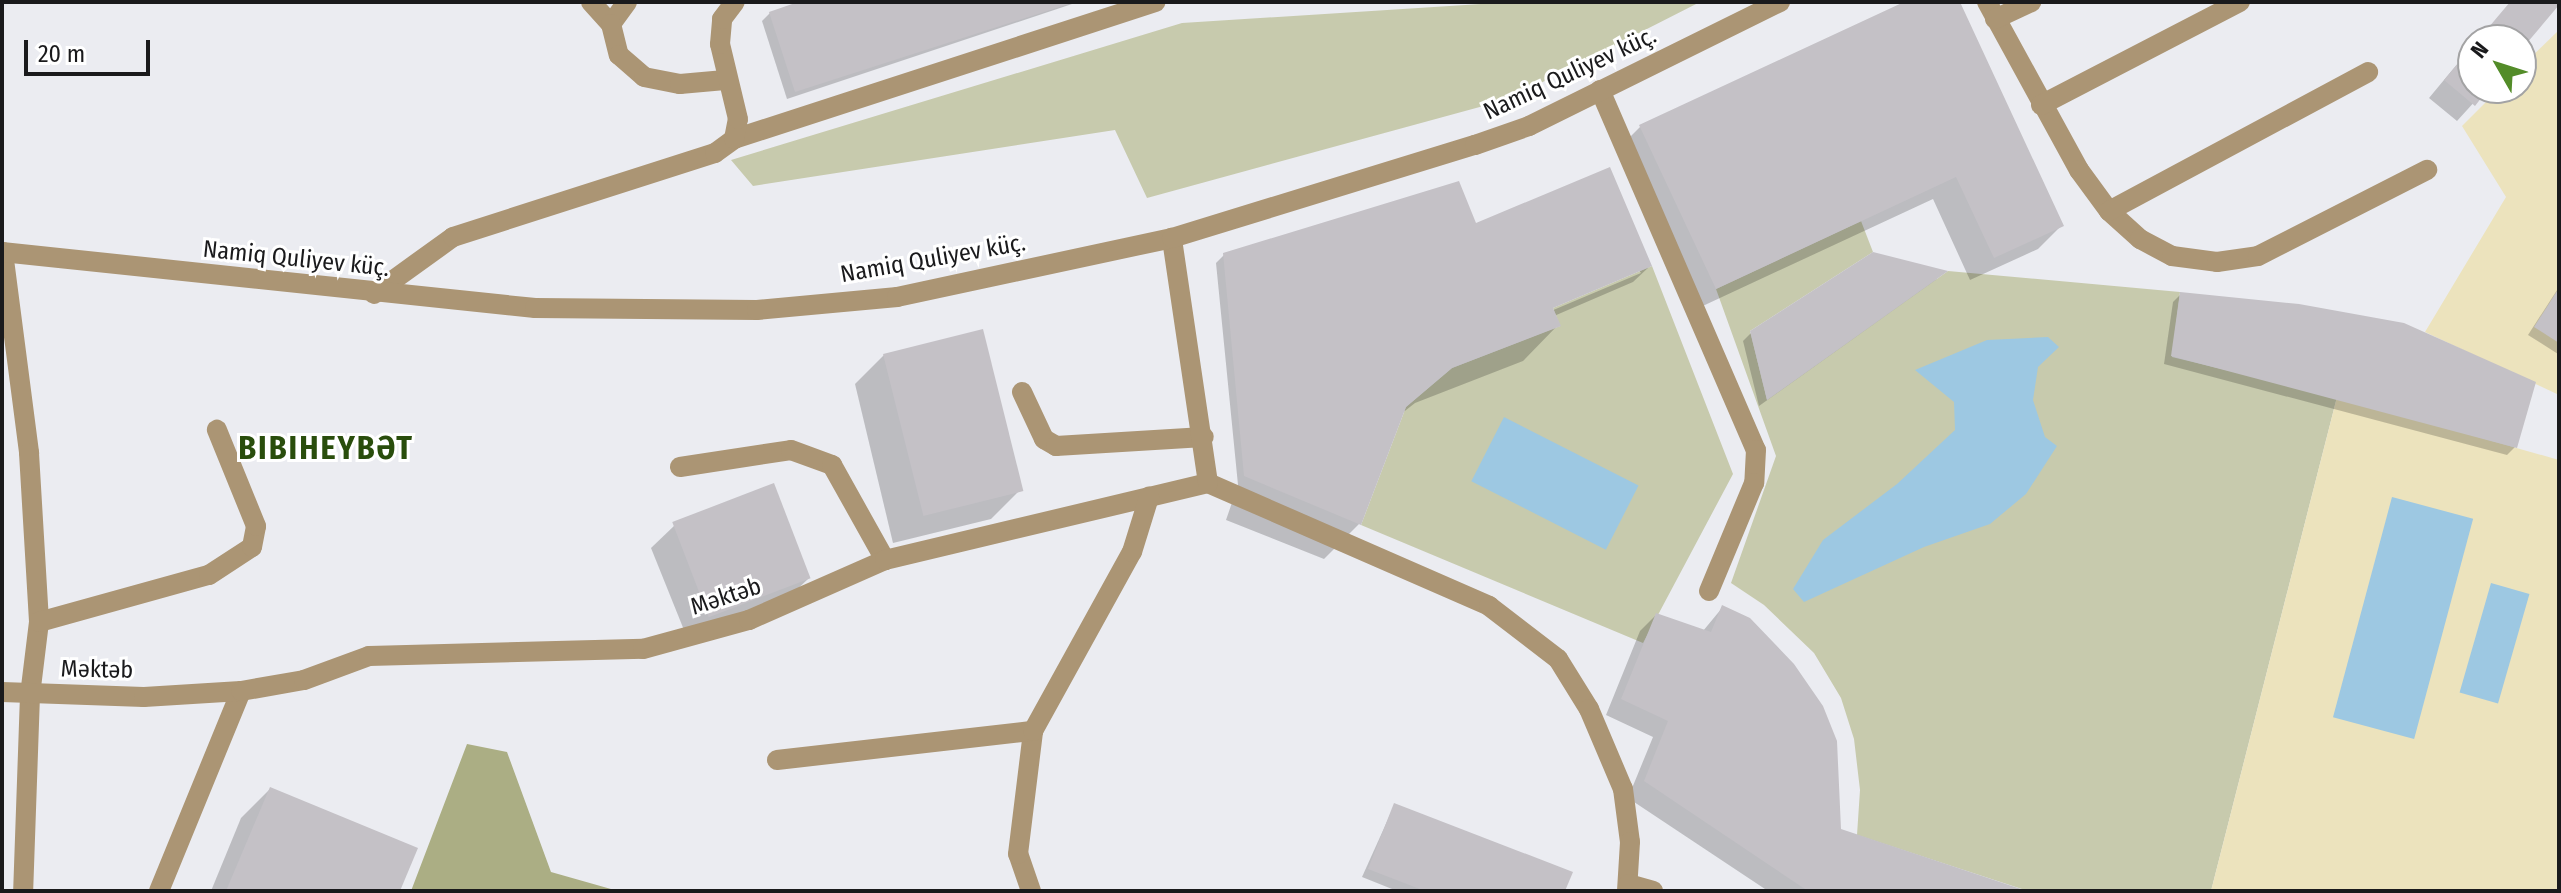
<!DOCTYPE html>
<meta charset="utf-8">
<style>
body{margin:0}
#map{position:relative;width:2561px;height:893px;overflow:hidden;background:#ebecf1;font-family:"Fira Sans Condensed",sans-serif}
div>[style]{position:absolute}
.green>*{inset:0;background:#c7caad}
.forest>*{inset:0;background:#abae84}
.sand>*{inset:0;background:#ece3bd}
.water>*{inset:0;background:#9dc8e2;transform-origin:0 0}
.shadow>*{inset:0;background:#0003}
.building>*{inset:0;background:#c4c1c6;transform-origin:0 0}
.service>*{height:20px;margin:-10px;padding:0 10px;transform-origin:10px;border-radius:10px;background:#ab9574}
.minor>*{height:20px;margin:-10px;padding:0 10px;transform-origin:10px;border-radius:10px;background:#ab9574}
.tertiary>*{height:20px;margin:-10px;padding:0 10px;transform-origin:10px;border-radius:10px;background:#ab9574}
span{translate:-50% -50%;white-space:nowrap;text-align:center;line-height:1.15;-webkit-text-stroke:6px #fff;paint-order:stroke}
.street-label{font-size:24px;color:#1a1a1c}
.district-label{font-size:32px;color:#294d0c;font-weight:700;letter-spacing:2px}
.frame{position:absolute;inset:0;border:4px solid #1a1a1c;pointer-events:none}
.north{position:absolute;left:2457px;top:24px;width:80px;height:80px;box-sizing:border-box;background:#fff;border:2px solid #a3a3a4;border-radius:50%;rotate:309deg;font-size:22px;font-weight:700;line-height:32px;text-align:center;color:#1a1a1c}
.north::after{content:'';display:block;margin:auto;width:28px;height:36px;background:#538c29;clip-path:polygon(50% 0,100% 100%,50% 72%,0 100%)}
.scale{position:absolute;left:24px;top:40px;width:126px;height:36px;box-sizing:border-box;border:4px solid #1a1a1c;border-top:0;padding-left:10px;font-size:24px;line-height:28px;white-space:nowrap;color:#1a1a1c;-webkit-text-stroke:6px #fff;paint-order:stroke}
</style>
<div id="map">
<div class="green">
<i style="clip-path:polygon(1512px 2px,1700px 2px,1509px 99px,1147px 198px,1115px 130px,753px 186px,731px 160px,1182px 23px)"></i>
<i style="clip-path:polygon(1861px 221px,1873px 252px,1750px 331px,1767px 400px,1948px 271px,2180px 292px,2172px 357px,2337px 397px,2211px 891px,2028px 891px,1857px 835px,1860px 790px,1854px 739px,1841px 698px,1814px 653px,1764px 605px,1731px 583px,1776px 456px,1716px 289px)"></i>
<i style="clip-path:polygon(1652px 266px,1733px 474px,1643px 643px,1361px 525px,1406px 407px,1452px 368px,1560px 326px,1553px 308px)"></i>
</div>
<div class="forest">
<i style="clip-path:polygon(467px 744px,507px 752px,551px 872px,618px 891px,411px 891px)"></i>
</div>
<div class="sand">
<i style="clip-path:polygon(2559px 30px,2559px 395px,2425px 332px,2506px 197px,2462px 126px,2500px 88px,2521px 88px,2521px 67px)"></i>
<i style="clip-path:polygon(2337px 397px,2559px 460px,2559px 891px,2211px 891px)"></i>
</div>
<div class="water">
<i style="clip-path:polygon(2048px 337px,2059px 347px,2038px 367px,2033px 400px,2045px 437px,2057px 446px,2026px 494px,1990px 524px,1924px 547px,1804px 602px,1793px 589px,1823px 540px,1897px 484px,1955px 430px,1954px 402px,1915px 370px,1987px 340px)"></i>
<i style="left:1504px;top:417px;width:151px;height:72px;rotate:27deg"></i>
<i style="left:2392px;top:497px;width:84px;height:228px;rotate:15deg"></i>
<i style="left:2491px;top:583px;width:40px;height:114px;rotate:16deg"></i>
</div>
<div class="shadow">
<i style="clip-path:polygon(804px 2px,1078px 2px,787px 99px,762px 21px,770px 13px)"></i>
<i style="clip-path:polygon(1909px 2px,1958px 2px,2061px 226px,2038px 249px,1970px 280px,1933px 199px,1692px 311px,1617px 150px,1641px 126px)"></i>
<i style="clip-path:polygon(2473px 45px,2473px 88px,2487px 88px,2457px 121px,2429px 98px)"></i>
<i style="clip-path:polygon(evenodd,1474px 225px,1650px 266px,1633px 282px,1554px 316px,1558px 325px,1523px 361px,1415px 403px,1401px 414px,1359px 524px,1324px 559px,1226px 520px,1238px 485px,1216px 263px,1224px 255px,1474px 225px,1639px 270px,1641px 273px,1551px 311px,1551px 307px,1639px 270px)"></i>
<i style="clip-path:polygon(1937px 279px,1759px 406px,1743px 341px,1751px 333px)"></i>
<i style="clip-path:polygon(2559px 287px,2559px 353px,2558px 354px,2528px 335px)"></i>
<i style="clip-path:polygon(2181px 294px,2515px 447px,2507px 455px,2164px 364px,2173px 302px)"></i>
<i style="clip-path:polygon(884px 355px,1020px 490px,991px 519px,893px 543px,855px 384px)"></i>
<i style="clip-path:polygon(675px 525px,809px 578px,785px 601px,688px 640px,651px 548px)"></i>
<i style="clip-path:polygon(1722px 608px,1835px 742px,1839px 830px,2022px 891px,1768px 891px,1628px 798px,1653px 737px,1606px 715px,1640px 631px,1656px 615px,1703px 631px)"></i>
<i style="clip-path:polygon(270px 789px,398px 891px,211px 891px,241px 818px)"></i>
<i style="clip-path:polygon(1394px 806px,1563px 891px,1397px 891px,1362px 877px)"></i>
</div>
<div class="building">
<i style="clip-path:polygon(798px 2px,1072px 2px,1072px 3px,795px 92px,769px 12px)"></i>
<i style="clip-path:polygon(1904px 2px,1960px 2px,2064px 226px,1994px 258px,1956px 177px,1716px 289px,1639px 125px)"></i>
<i style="clip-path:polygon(2510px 2px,2559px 2px,2559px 5px,2521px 50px,2521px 40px,2478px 40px)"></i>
<i style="clip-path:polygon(2473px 46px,2473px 88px,2489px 88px,2475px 106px,2444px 80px)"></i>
<i style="clip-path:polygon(1610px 167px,1652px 266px,1553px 308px,1561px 326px,1452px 368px,1406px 407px,1361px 525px,1244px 476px,1223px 253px,1459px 181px,1476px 223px)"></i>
<i style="clip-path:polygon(1873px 252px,1948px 271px,1767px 400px,1750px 331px)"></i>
<i style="clip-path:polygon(2559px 288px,2559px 343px,2534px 327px)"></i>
<i style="clip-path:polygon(2180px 292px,2299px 304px,2404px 323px,2536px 382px,2517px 448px,2171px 356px)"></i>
<i style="left:983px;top:329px;width:167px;height:103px;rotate:76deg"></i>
<i style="left:774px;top:483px;width:102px;height:109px;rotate:69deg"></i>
<i style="clip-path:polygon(1722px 605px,1750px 618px,1794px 664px,1823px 706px,1837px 741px,1841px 829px,2027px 891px,1808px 891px,1644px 781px,1668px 721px,1621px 699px,1656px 613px,1711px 632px)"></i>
<i style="clip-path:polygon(270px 787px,418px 848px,400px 891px,226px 891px)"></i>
<i style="clip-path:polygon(1394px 803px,1573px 872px,1565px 891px,1425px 891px,1368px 869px)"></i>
</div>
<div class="service">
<i style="left:1987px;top:2px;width:192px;rotate:61.3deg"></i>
<i style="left:2079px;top:170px;width:51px;rotate:53.8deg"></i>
<i style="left:2109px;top:211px;width:42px;rotate:42.1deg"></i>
<i style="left:2140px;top:239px;width:36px;rotate:28deg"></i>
<i style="left:2172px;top:256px;width:45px;rotate:7.6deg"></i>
<i style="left:2217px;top:262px;width:41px;rotate:-8.3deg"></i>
<i style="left:2258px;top:256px;width:190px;rotate:-27deg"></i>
<i style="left:1995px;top:19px;width:40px;rotate:-25deg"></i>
<i style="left:1600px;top:90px;width:392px;rotate:66.6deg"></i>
<i style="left:1756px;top:450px;width:33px;rotate:93deg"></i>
<i style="left:1754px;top:483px;width:117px;rotate:112.6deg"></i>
<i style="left:2041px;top:105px;width:224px;rotate:-27.4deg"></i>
<i style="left:734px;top:139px;width:443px;rotate:-18deg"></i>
<i style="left:2109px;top:211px;width:294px;rotate:-28.2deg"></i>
<i style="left:1022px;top:392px;width:52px;rotate:64.9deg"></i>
<i style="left:1044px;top:439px;width:14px;rotate:30deg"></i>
<i style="left:1056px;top:446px;width:148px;rotate:-3.5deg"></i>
<i style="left:680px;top:467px;width:112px;rotate:-8.7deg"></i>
<i style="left:791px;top:450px;width:44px;rotate:20.1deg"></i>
<i style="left:832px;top:465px;width:109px;rotate:60.8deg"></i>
<i style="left:1208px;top:483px;width:307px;rotate:23.6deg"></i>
<i style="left:1489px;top:606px;width:87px;rotate:37.5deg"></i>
<i style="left:1558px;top:659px;width:59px;rotate:58.2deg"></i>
<i style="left:1589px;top:709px;width:87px;rotate:67deg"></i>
<i style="left:1623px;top:789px;width:53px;rotate:82.5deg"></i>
<i style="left:1630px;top:842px;width:49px;rotate:93.5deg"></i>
<i style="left:1629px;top:884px;width:25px;rotate:16deg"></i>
<i style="left:159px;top:891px;width:216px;rotate:-67.7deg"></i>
<i style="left:1031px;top:891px;width:39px;rotate:-109deg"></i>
<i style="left:1018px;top:854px;width:124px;rotate:-83deg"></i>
</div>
<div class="minor">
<i style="left:591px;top:2px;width:30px;rotate:48deg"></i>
<i style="left:627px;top:2px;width:27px;rotate:126deg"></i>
<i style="left:611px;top:24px;width:32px;rotate:76deg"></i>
<i style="left:619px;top:55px;width:33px;rotate:41deg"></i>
<i style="left:644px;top:77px;width:37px;rotate:11deg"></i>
<i style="left:680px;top:84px;width:45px;rotate:-5.1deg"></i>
<i style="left:3px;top:252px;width:203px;rotate:82.6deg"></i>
<i style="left:29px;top:453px;width:169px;rotate:86.6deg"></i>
<i style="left:39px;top:622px;width:74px;rotate:97deg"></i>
<i style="left:30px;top:695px;width:196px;rotate:92deg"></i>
<i style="left:374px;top:294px;width:97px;rotate:-35.8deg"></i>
<i style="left:453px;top:237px;width:275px;rotate:-17.8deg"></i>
<i style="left:715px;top:153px;width:24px;rotate:-36deg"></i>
<i style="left:734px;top:139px;width:20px;rotate:-79deg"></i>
<i style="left:738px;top:119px;width:77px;rotate:-103.5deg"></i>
<i style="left:720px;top:44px;width:25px;rotate:-85deg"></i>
<i style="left:722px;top:19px;width:21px;rotate:-53deg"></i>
<i style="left:39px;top:622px;width:176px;rotate:-15.5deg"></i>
<i style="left:209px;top:575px;width:51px;rotate:-33.1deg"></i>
<i style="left:252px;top:547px;width:21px;rotate:-79deg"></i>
<i style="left:256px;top:526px;width:104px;rotate:-112.1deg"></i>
<i style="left:2px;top:692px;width:142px;rotate:2deg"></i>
<i style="left:144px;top:697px;width:97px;rotate:-3.5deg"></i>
<i style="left:241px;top:691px;width:64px;rotate:-9.9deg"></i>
<i style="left:304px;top:680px;width:69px;rotate:-20.3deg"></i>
<i style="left:369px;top:656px;width:274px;rotate:-1.5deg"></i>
<i style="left:643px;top:649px;width:110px;rotate:-15.3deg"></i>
<i style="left:749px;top:620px;width:149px;rotate:-23.8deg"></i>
<i style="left:885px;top:560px;width:332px;rotate:-13.4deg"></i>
<i style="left:1208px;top:483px;width:248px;rotate:-98.4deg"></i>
<i style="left:777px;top:760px;width:258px;rotate:-6.5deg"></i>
<i style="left:1033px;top:731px;width:205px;rotate:-61.1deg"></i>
<i style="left:1132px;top:552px;width:58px;rotate:-72.8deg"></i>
</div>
<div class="tertiary">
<i style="left:2px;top:252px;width:536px;rotate:6deg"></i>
<i style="left:535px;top:308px;width:222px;rotate:0.5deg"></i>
<i style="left:757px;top:310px;width:141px;rotate:-5.3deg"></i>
<i style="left:897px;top:297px;width:281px;rotate:-12.1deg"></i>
<i style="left:1172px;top:238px;width:317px;rotate:-17.1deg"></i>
<i style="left:1475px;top:145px;width:57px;rotate:-19.4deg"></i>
<i style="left:1529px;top:126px;width:280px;rotate:-26.3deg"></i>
</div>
<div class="street-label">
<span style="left:1570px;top:74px;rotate:-25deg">Namiq Quliyev küç.</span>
<span style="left:296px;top:259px;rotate:6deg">Namiq Quliyev küç.</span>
<span style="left:933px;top:259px;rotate:-10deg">Namiq Quliyev küç.</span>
<span style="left:726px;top:597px;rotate:-18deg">Məktəb</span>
<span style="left:97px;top:670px;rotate:1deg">Məktəb</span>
</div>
<div class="district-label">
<span style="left:326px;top:448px">BIBIHEYBƏT</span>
</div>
<div class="frame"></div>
<div class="north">N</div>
<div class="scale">20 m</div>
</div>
